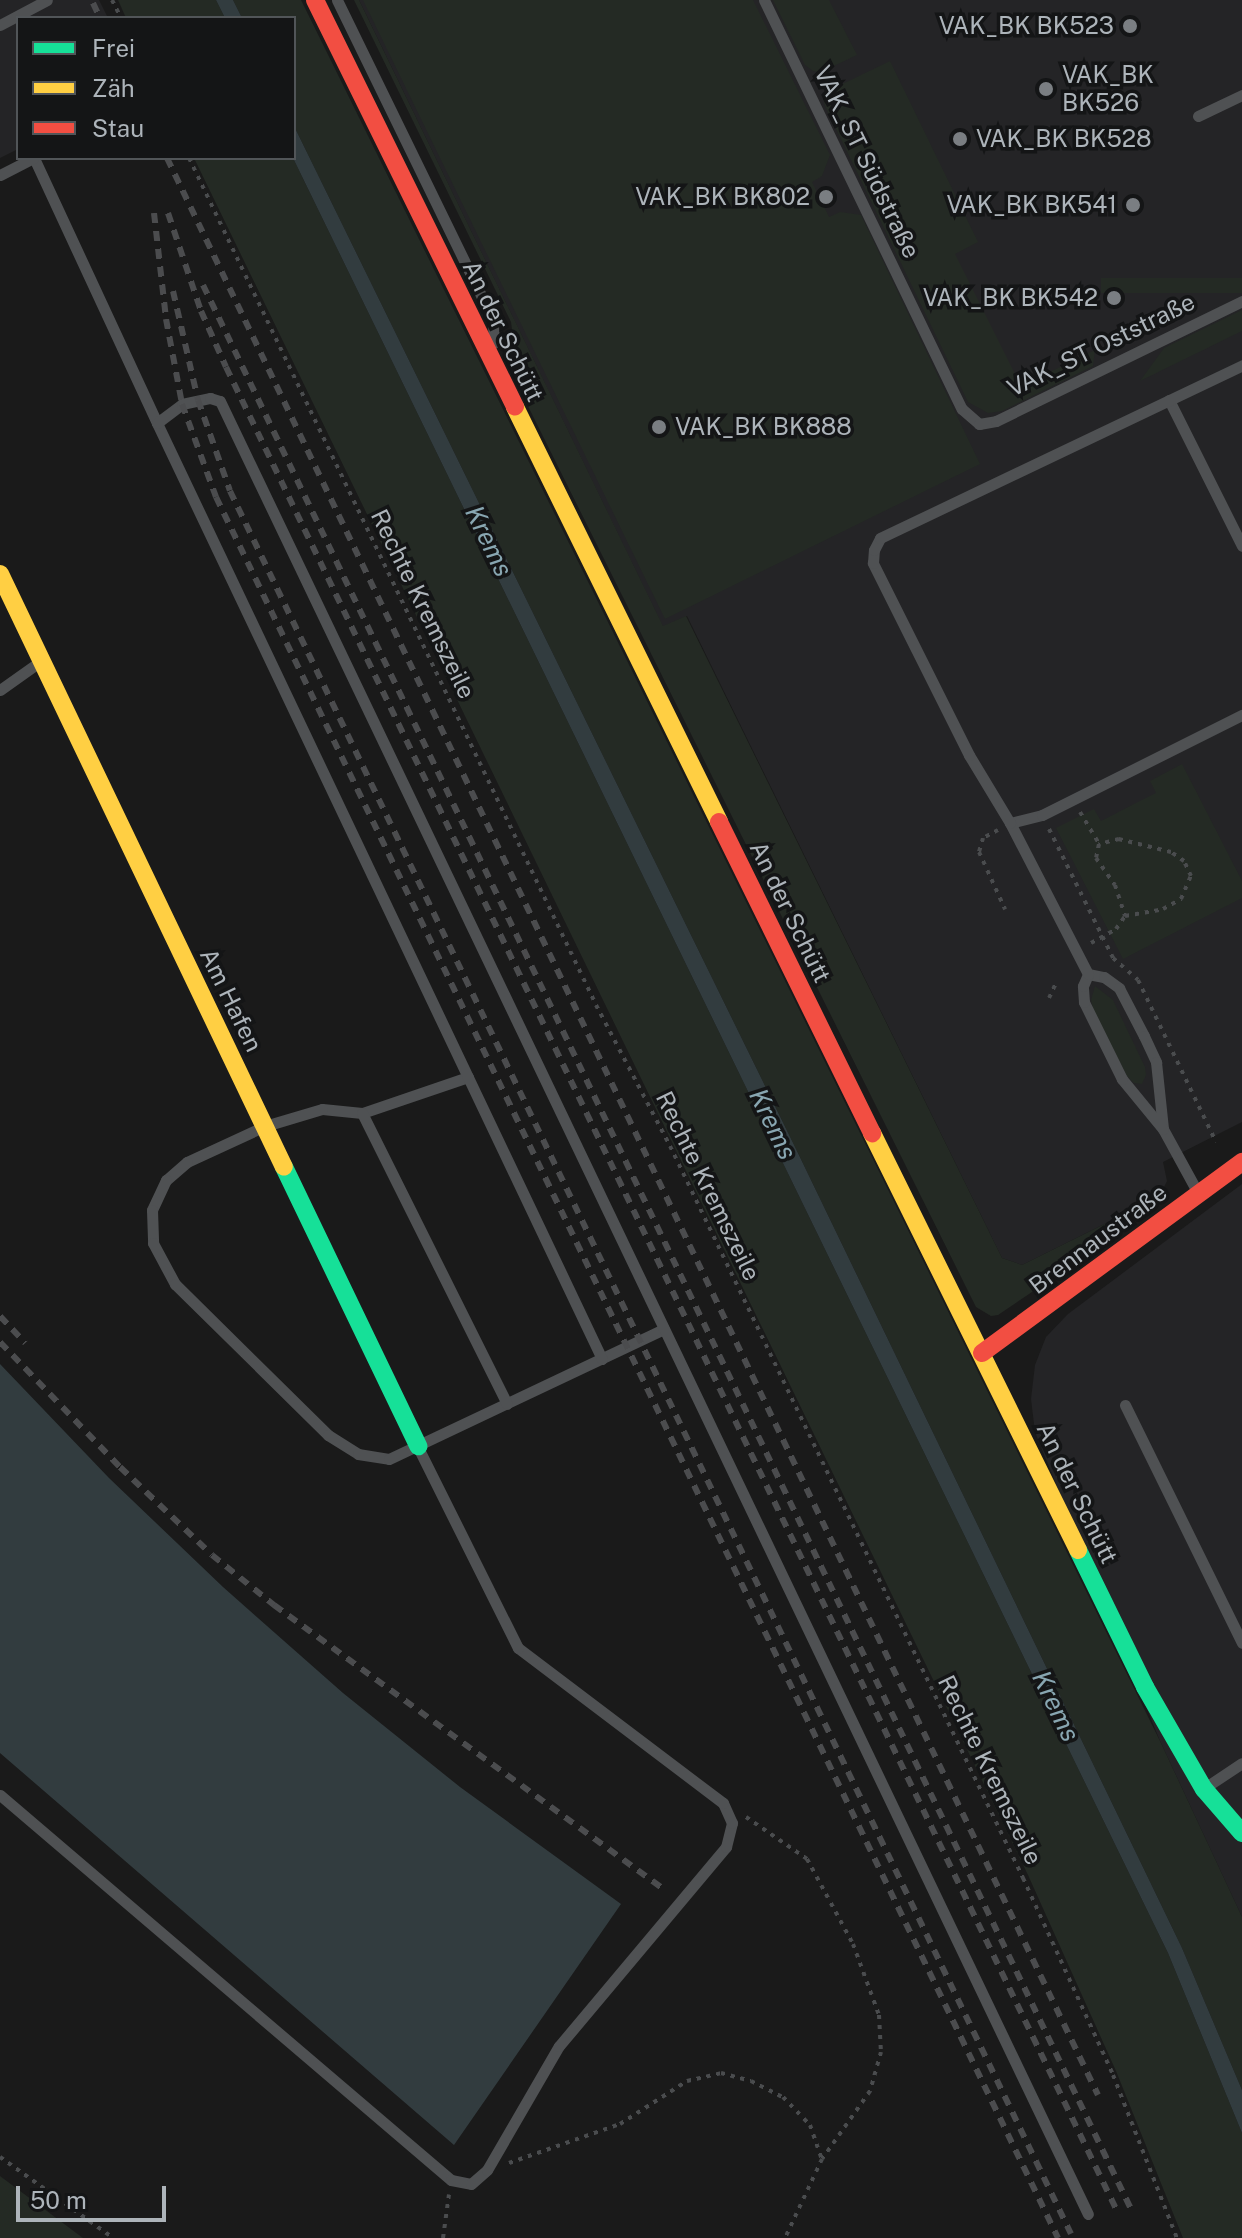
<!DOCTYPE html>
<meta charset="utf-8">
<style>
body{margin:0}
#map{position:relative;width:1242px;height:2238px;overflow:hidden;background:#1a1a1a;font-family:"Public Sans",sans-serif}
div>[style]{position:absolute}
.built>*{inset:0;background:#242426}
.green>*{inset:0;background:#242a24;transform-origin:0 0}
.water>*{inset:0;background:#323c3f}
.path>*{height:4px;margin-top:-2px;transform-origin:0;background:repeating-linear-gradient(90deg,#4a4c4e 0 4px,transparent 0 10px)}
.lane>*{height:11px;margin:-5.5px;padding:0 5.5px;transform-origin:5.5px;border-radius:5.5px;background:#4f5153}
.fast>*{height:18px;margin:-9px;padding:0 9px;transform-origin:9px;border-radius:9px;background:#16e098}
.slow>*{height:18px;margin:-9px;padding:0 9px;transform-origin:9px;border-radius:9px;background:#ffcf43}
.jam>*{height:18px;margin:-9px;padding:0 9px;transform-origin:9px;border-radius:9px;background:#f24e42}
.rail>*{height:6px;margin-top:-3px;transform-origin:0;background:repeating-linear-gradient(90deg,#4b4c4e 0 10px,transparent 0 18px)}
.dots>*{width:22px;height:22px;translate:-50% -50%;box-sizing:border-box;border:4px solid #141516;border-radius:50%}
span{translate:-50% -50%;white-space:nowrap;text-align:center;line-height:1.15;-webkit-text-stroke:7px #141516;paint-order:stroke}
.poi-label{font-size:24px;color:#adb4ba}
.right{translate:-100% -50%;text-align:right}
.left{translate:0 -50%;text-align:left}
.street-label{font-size:24px;color:#adb4ba}
.water-label{font-size:26px;color:#88a6b1;font-style:italic}
.legend{position:absolute;left:16px;top:16px;width:280px;height:144px;box-sizing:border-box;background:#141516;border:2px solid #515558;margin:0;padding:10px 14px;list-style:none;font-size:24px;color:#adb4ba}
.legend li{display:flex;align-items:center;gap:16px;height:40px}
.legend b{width:40px;border:2px solid #515558}
.scale{position:absolute;left:16px;top:2186px;width:150px;height:36px;box-sizing:border-box;border:4px solid #adb4ba;border-top:0;padding-left:10px;font-size:24px;line-height:28px;white-space:nowrap;color:#adb4ba;-webkit-text-stroke:6px #141516;paint-order:stroke}
</style>
<div id="map">
<div class="built">
<i style="clip-path:polygon(0 0,99px 0,108px 18px,18px 18px,18px 149px,0 158px)"></i>
<i style="clip-path:polygon(359px 0,1242px 0,1242px 1122px,1163px 1162px,1167px 1181px,1159px 1197px,1022px 1265px,1002px 1258px,687px 616px,663px 627px)"></i>
<i style="clip-path:polygon(1242px 1184px,1242px 1917px,1160px 1741px,1035px 1432px,1031px 1399px,1035px 1365px,1046px 1337px,1068px 1314px)"></i>
</div>
<div class="green">
<i style="clip-path:polygon(118px 0,216px 0,225px 18px,126px 18px)"></i>
<i style="clip-path:polygon(233px 0,301px 0,1160px 1741px,1242px 1917px,1242px 2090px,1182px 1948px,796px 1149px,294px 126px,294px 18px,242px 18px)"></i>
<i style="clip-path:polygon(354px 0,359px 0,663px 626px,686px 616px,1002px 1258px,1022px 1265px,1159px 1197px,1139px 1215px,1140px 1219px,998px 1315px,991px 1316px,976px 1307px,512px 374px,514px 345px,511px 322px)"></i>
<i style="clip-path:polygon(363px 0,753px 0,830px 155px,822px 176px,812px 182px,829px 217px,840px 212px,861px 215px,980px 464px,665px 619px)"></i>
<i style="clip-path:polygon(773px 0,829px 0,857px 55px,821px 72px,813px 71px,805px 65px)"></i>
<i style="clip-path:polygon(890px 61px,978px 242px,955px 254px,1021px 386px,1095px 350px,1093px 366px,1002px 411px,988px 413px,968px 402px,825px 106px,823px 98px,828px 91px)"></i>
<i style="clip-path:polygon(194px 158px,293px 158px,1168px 1953px,1242px 2133px,1242px 2238px,1183px 2238px,1116px 2071px,1028px 1875px)"></i>
<i style="left:1242px;top:278px;width:15px;height:141px;rotate:90deg"></i>
<i style="clip-path:polygon(1242px 310px,1242px 331px,1140px 381px,1164px 348px)"></i>
<i style="clip-path:polygon(1182px 764px,1242px 881px,1242px 898px,1123px 959px,1056px 828px,1094px 809px,1101px 821px,1138px 802px,1156px 793px,1150px 781px)"></i>
<i style="clip-path:polygon(1095px 986px,1113px 1000px,1145px 1067px,1146px 1075px,1142px 1084px,1134px 1083px,1127px 1076px,1093px 1009px,1091px 1000px)"></i>
<i style="clip-path:polygon(0 2176px,83px 2238px,0 2238px)"></i>
</div>
<div class="water">
<i style="clip-path:polygon(216px 0,233px 0,242px 18px,225px 18px)"></i>
<i style="clip-path:polygon(294px 126px,796px 1149px,1182px 1948px,1242px 2090px,1242px 2133px,1168px 1953px,293px 158px)"></i>
<i style="clip-path:polygon(0 1364px,109px 1478px,223px 1587px,343px 1693px,460px 1787px,621px 1904px,454px 2145px,0 1753px)"></i>
</div>
<div class="path">
<i style="left:112px;top:0;width:20px;rotate:63deg"></i>
<i style="left:189px;top:158px;width:940px;rotate:64.33deg"></i>
<i style="left:596px;top:1005px;width:159px;rotate:62.3deg"></i>
<i style="left:670px;top:1146px;width:813px;rotate:64.25deg"></i>
<i style="left:1023px;top:1878px;width:217px;rotate:65.4deg"></i>
<i style="left:1113px;top:2075px;width:175px;rotate:68.6deg"></i>
<i style="left:1080px;top:812px;width:37px;rotate:59deg"></i>
<i style="left:1049px;top:829px;width:144px;rotate:63.6deg"></i>
<i style="left:1113px;top:958px;width:33px;rotate:41deg"></i>
<i style="left:1138px;top:980px;width:180px;rotate:64.3deg"></i>
<i style="left:998px;top:830px;width:17px;rotate:152deg"></i>
<i style="left:983px;top:838px;width:15px;rotate:106deg"></i>
<i style="left:979px;top:852px;width:63px;rotate:65.5deg"></i>
<i style="left:1091px;top:943px;width:29px;rotate:-29deg"></i>
<i style="left:1116px;top:929px;width:16px;rotate:-55deg"></i>
<i style="left:1125px;top:916px;width:39px;rotate:-10deg"></i>
<i style="left:1163px;top:909px;width:21px;rotate:-29deg"></i>
<i style="left:1181px;top:899px;width:25px;rotate:-67deg"></i>
<i style="left:1191px;top:876px;width:17px;rotate:-115deg"></i>
<i style="left:1184px;top:861px;width:16px;rotate:-145deg"></i>
<i style="left:1171px;top:852px;width:54px;rotate:-166deg"></i>
<i style="left:1119px;top:839px;width:21px;rotate:166deg"></i>
<i style="left:1099px;top:844px;width:14px;rotate:102deg"></i>
<i style="left:1096px;top:858px;width:33px;rotate:55deg"></i>
<i style="left:1115px;top:885px;width:33px;rotate:72deg"></i>
<i style="left:1049px;top:998px;width:17px;rotate:-65deg"></i>
<i style="left:746px;top:1817px;width:74px;rotate:34.5deg"></i>
<i style="left:807px;top:1859px;width:97px;rotate:61.6deg"></i>
<i style="left:853px;top:1944px;width:76px;rotate:69.9deg"></i>
<i style="left:879px;top:2015px;width:37px;rotate:87deg"></i>
<i style="left:881px;top:2052px;width:41px;rotate:105.8deg"></i>
<i style="left:870px;top:2091px;width:83px;rotate:125.2deg"></i>
<i style="left:0;top:2157px;width:139px;rotate:35.6deg"></i>
<i style="left:509px;top:2163px;width:118px;rotate:-19.4deg"></i>
<i style="left:620px;top:2124px;width:80px;rotate:-32.7deg"></i>
<i style="left:687px;top:2081px;width:35px;rotate:-13deg"></i>
<i style="left:721px;top:2073px;width:31px;rotate:15deg"></i>
<i style="left:751px;top:2081px;width:36px;rotate:27deg"></i>
<i style="left:783px;top:2097px;width:39px;rotate:46deg"></i>
<i style="left:810px;top:2125px;width:36px;rotate:71deg"></i>
<i style="left:822px;top:2159px;width:87px;rotate:115.1deg"></i>
<i style="left:443px;top:2238px;width:44px;rotate:-82.2deg"></i>
</div>
<div class="lane">
<i style="left:337px;top:0;width:356px;rotate:64deg"></i>
<i style="left:493px;top:320px;width:23px;rotate:88deg"></i>
<i style="left:764px;top:0;width:454px;rotate:64.2deg"></i>
<i style="left:962px;top:409px;width:23px;rotate:41deg"></i>
<i style="left:979px;top:424px;width:17px;rotate:-10deg"></i>
<i style="left:996px;top:421px;width:274px;rotate:-26deg"></i>
<i style="left:0;top:25px;width:53px;rotate:-28deg"></i>
<i style="left:1198px;top:116px;width:49px;rotate:-25.5deg"></i>
<i style="left:34px;top:158px;width:292px;rotate:65.1deg"></i>
<i style="left:0;top:175px;width:37px;rotate:-27deg"></i>
<i style="left:1169px;top:400px;width:163px;rotate:63.4deg"></i>
<i style="left:0;top:690px;width:47px;rotate:-35.4deg"></i>
<i style="left:1010px;top:823px;width:33px;rotate:-14deg"></i>
<i style="left:1042px;top:815px;width:224px;rotate:-26.6deg"></i>
<i style="left:1088px;top:974px;width:16px;rotate:11deg"></i>
<i style="left:1104px;top:977px;width:19px;rotate:36deg"></i>
<i style="left:1119px;top:988px;width:54px;rotate:62.5deg"></i>
<i style="left:1144px;top:1036px;width:29px;rotate:65deg"></i>
<i style="left:1156px;top:1062px;width:67px;rotate:84deg"></i>
<i style="left:468px;top:1077px;width:112px;rotate:161.2deg"></i>
<i style="left:362px;top:1113px;width:40px;rotate:-174.3deg"></i>
<i style="left:322px;top:1109px;width:59px;rotate:163.4deg"></i>
<i style="left:265px;top:1126px;width:86px;rotate:155.2deg"></i>
<i style="left:187px;top:1162px;width:28px;rotate:139deg"></i>
<i style="left:166px;top:1180px;width:33px;rotate:115deg"></i>
<i style="left:152px;top:1210px;width:33px;rotate:88deg"></i>
<i style="left:153px;top:1243px;width:47px;rotate:61.8deg"></i>
<i style="left:175px;top:1284px;width:215px;rotate:44.6deg"></i>
<i style="left:328px;top:1435px;width:36px;rotate:32deg"></i>
<i style="left:358px;top:1454px;width:31px;rotate:9deg"></i>
<i style="left:389px;top:1459px;width:304px;rotate:-25.3deg"></i>
<i style="left:362px;top:1113px;width:325px;rotate:63.5deg"></i>
<i style="left:1198px;top:1193px;width:73px;rotate:-118.7deg"></i>
<i style="left:1163px;top:1129px;width:65px;rotate:-129.4deg"></i>
<i style="left:1122px;top:1079px;width:86px;rotate:-116.3deg"></i>
<i style="left:1084px;top:1002px;width:16px;rotate:-94deg"></i>
<i style="left:1083px;top:986px;width:13px;rotate:-67deg"></i>
<i style="left:1088px;top:974px;width:170px;rotate:-117.3deg"></i>
<i style="left:1010px;top:823px;width:79px;rotate:-121.1deg"></i>
<i style="left:969px;top:755px;width:215px;rotate:-116.6deg"></i>
<i style="left:873px;top:563px;width:13px;rotate:-86deg"></i>
<i style="left:874px;top:550px;width:13px;rotate:-63deg"></i>
<i style="left:880px;top:538px;width:401px;rotate:-25.5deg"></i>
<i style="left:602px;top:1359px;width:1036px;rotate:-115.43deg"></i>
<i style="left:157px;top:423px;width:31px;rotate:-37deg"></i>
<i style="left:182px;top:404px;width:29px;rotate:-12deg"></i>
<i style="left:210px;top:398px;width:10px;rotate:17deg"></i>
<i style="left:220px;top:401px;width:2010px;rotate:64.42deg"></i>
<i style="left:1125px;top:1405px;width:265px;rotate:63.8deg"></i>
<i style="left:1206px;top:1787px;width:43px;rotate:-33.7deg"></i>
<i style="left:0;top:1795px;width:593px;rotate:40.49deg"></i>
<i style="left:451px;top:2180px;width:20px;rotate:11deg"></i>
<i style="left:471px;top:2184px;width:21px;rotate:-41deg"></i>
<i style="left:487px;top:2170px;width:143px;rotate:-59.9deg"></i>
<i style="left:559px;top:2046px;width:260px;rotate:-50deg"></i>
<i style="left:726px;top:1847px;width:25px;rotate:-76deg"></i>
<i style="left:732px;top:1823px;width:22px;rotate:-114deg"></i>
<i style="left:723px;top:1803px;width:257px;rotate:-142.9deg"></i>
<i style="left:518px;top:1648px;width:225px;rotate:-116.5deg"></i>
</div>
<div class="fast">
<i style="left:284px;top:1167px;width:310px;rotate:64.3deg"></i>
<i style="left:1078px;top:1550px;width:153px;rotate:63.9deg"></i>
<i style="left:1145px;top:1687px;width:118px;rotate:60deg"></i>
<i style="left:1204px;top:1789px;width:58px;rotate:49.2deg"></i>
</div>
<div class="slow">
<i style="left:515px;top:407px;width:462px;rotate:63.8deg"></i>
<i style="left:0;top:574px;width:657px;rotate:64.41deg"></i>
<i style="left:872px;top:1133px;width:465px;rotate:63.7deg"></i>
</div>
<div class="jam">
<i style="left:315px;top:0;width:453px;rotate:63.8deg"></i>
<i style="left:719px;top:822px;width:347px;rotate:63.8deg"></i>
<i style="left:982px;top:1353px;width:323px;rotate:-36.3deg"></i>
</div>
<div class="rail">
<i style="left:93px;top:3px;width:17px;rotate:65deg"></i>
<i style="left:167px;top:158px;width:2149px;rotate:64.33deg"></i>
<i style="left:154px;top:213px;width:107px;rotate:83.5deg"></i>
<i style="left:166px;top:319px;width:86px;rotate:79.3deg"></i>
<i style="left:182px;top:404px;width:99px;rotate:69.9deg"></i>
<i style="left:216px;top:497px;width:1934px;rotate:64.19deg"></i>
<i style="left:168px;top:213px;width:103px;rotate:71.4deg"></i>
<i style="left:201px;top:311px;width:61px;rotate:65.9deg"></i>
<i style="left:226px;top:367px;width:2050px;rotate:64.21deg"></i>
<i style="left:203px;top:285px;width:2134px;rotate:64.25deg"></i>
<i style="left:173px;top:291px;width:112px;rotate:77.1deg"></i>
<i style="left:198px;top:400px;width:96px;rotate:70.6deg"></i>
<i style="left:230px;top:491px;width:1935px;rotate:64.24deg"></i>
<i style="left:0;top:1316px;width:37px;rotate:47deg"></i>
<i style="left:0;top:1342px;width:173px;rotate:46.2deg"></i>
<i style="left:120px;top:1467px;width:127px;rotate:43.7deg"></i>
<i style="left:212px;top:1555px;width:80px;rotate:38.9deg"></i>
<i style="left:274px;top:1605px;width:485px;rotate:36.1deg"></i>
</div>
<div class="dots">
<i style="left:1130px;top:26px;background:#7a7e82"></i>
<i style="left:1046px;top:89px;background:#7a7e82"></i>
<i style="left:960px;top:139px;background:#7a7e82"></i>
<i style="left:826px;top:197px;background:#7a7e82"></i>
<i style="left:1133px;top:205px;background:#7a7e82"></i>
<i style="left:1114px;top:298px;background:#7a7e82"></i>
<i style="left:659px;top:427px;background:#7a7e82"></i>
</div>
<div class="poi-label">
<span class="right" style="left:1114px;top:26px">VAK_BK BK523</span>
<span class="left" style="left:1062px;top:89px">VAK_BK<br>BK526</span>
<span class="left" style="left:976px;top:139px">VAK_BK BK528</span>
<span class="right" style="left:810px;top:197px">VAK_BK BK802</span>
<span class="right" style="left:1117px;top:205px">VAK_BK BK541</span>
<span class="right" style="left:1098px;top:298px">VAK_BK BK542</span>
<span class="left" style="left:675px;top:427px">VAK_BK BK888</span>
</div>
<div class="street-label">
<span style="left:867px;top:162px;rotate:64deg">VAK_ST Südstraße</span>
<span style="left:503px;top:331px;rotate:64deg">An der Schütt</span>
<span style="left:1101px;top:345px;rotate:-26deg">VAK_ST Oststraße</span>
<span style="left:423px;top:604px;rotate:64deg">Rechte Kremszeile</span>
<span style="left:790px;top:912px;rotate:64deg">An der Schütt</span>
<span style="left:231px;top:1000px;rotate:64deg">Am Hafen</span>
<span style="left:708px;top:1186px;rotate:64deg">Rechte Kremszeile</span>
<span style="left:1098px;top:1239px;rotate:-37deg">Brennaustraße</span>
<span style="left:1077px;top:1493px;rotate:64deg">An der Schütt</span>
<span style="left:990px;top:1770px;rotate:64deg">Rechte Kremszeile</span>
</div>
<div class="water-label">
<span style="left:489px;top:541px;rotate:64deg">Krems</span>
<span style="left:773px;top:1124px;rotate:64deg">Krems</span>
<span style="left:1056px;top:1706px;rotate:64deg">Krems</span>
</div>
<ul class="legend">
<li><b style="height:10px;background:#16e098"></b>Frei</li>
<li><b style="height:10px;background:#ffcf43"></b>Zäh</li>
<li><b style="height:10px;background:#f24e42"></b>Stau</li>
</ul>
<div class="scale">50 m</div>
</div>
